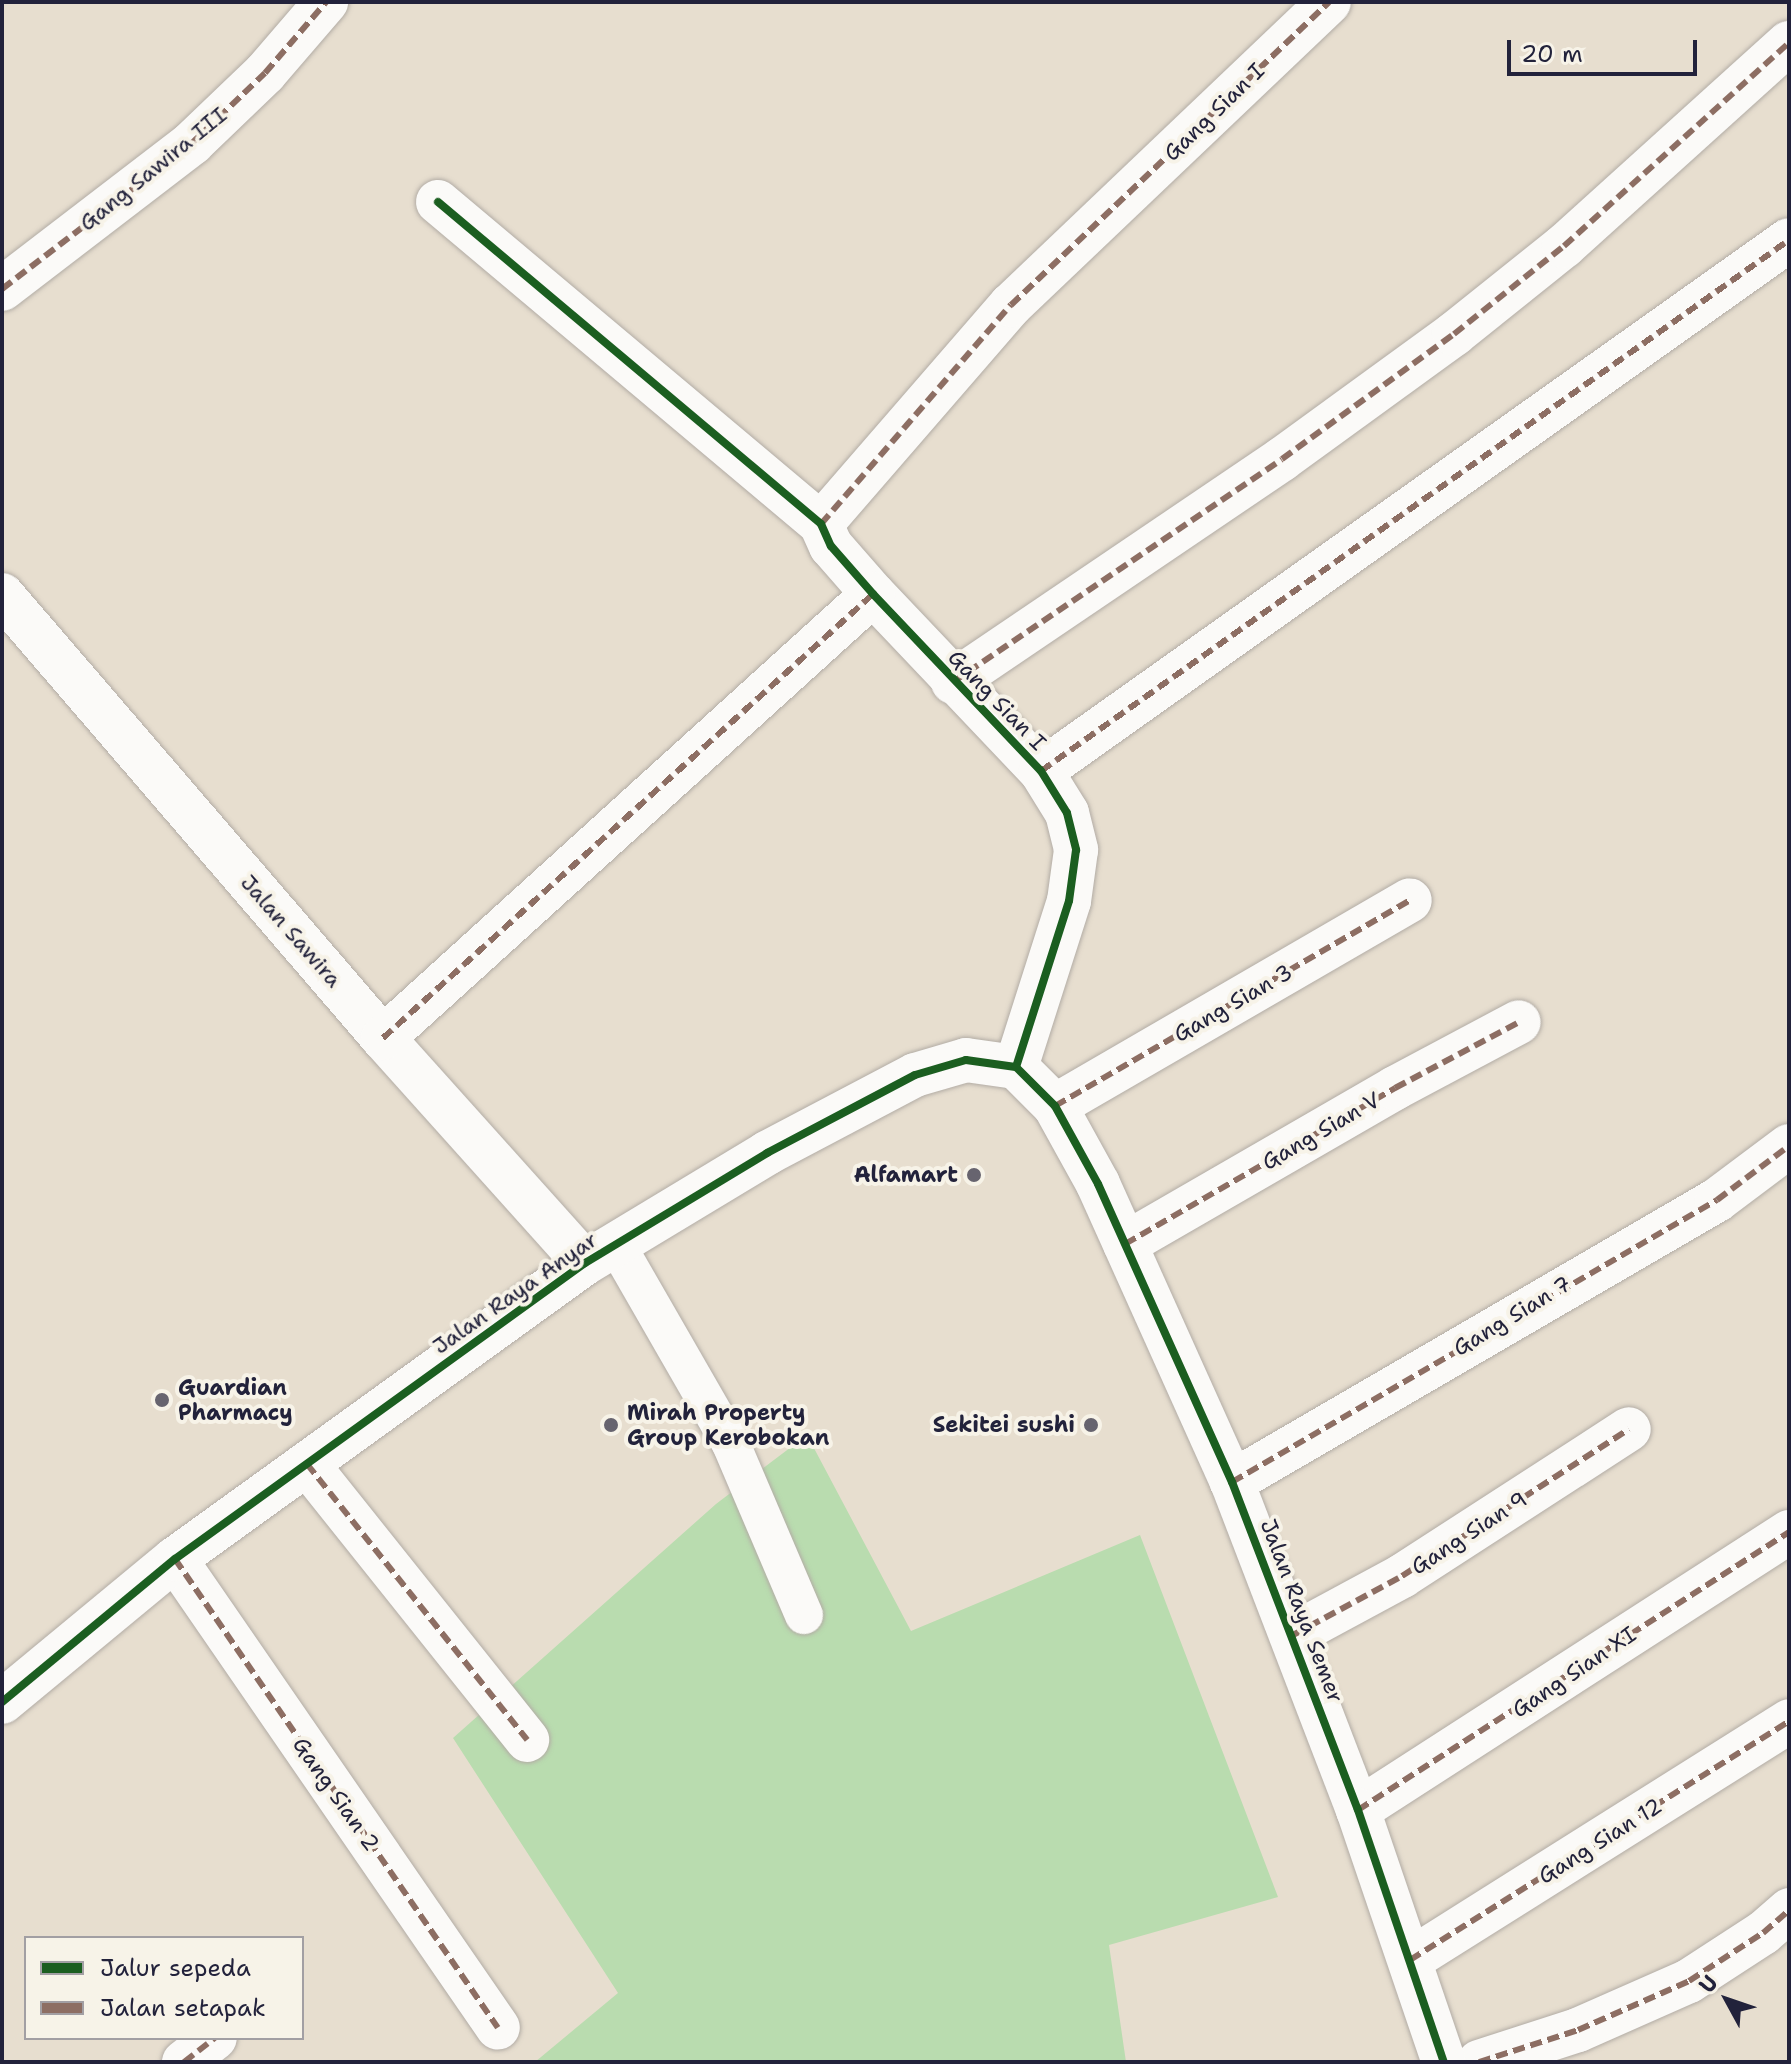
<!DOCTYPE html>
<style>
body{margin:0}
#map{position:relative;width:1791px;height:2064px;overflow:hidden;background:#e7decf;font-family:"Shantell Sans",sans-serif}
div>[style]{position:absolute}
.green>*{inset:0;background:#b9dcaf}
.roads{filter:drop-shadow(0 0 2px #b2aca5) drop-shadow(0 0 2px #b2aca5)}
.service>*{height:38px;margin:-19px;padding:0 19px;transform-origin:19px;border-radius:19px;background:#fbfaf8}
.minor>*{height:44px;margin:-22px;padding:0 22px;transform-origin:22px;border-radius:22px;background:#fbfaf8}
.tertiary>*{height:44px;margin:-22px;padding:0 22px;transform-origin:22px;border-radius:22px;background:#fbfaf8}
.quiet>*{height:6px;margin-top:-3px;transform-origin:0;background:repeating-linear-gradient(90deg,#8d6e63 0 12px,transparent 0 18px)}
.cycleway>*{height:8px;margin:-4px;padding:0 4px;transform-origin:4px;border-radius:4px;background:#1b5e20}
.dots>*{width:22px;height:22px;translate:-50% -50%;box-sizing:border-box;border:4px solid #f7f3e8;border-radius:50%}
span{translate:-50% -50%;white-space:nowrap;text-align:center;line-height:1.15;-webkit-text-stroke:8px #f7f3e8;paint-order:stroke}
.street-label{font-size:22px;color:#22223b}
.poi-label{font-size:22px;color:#22223b;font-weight:700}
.right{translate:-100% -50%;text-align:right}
.left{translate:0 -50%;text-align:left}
.frame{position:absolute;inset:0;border:4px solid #22223b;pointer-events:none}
.legend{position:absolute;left:24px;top:1936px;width:280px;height:104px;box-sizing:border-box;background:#f7f3e8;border:2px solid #a29fa3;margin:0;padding:10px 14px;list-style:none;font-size:24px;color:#22223b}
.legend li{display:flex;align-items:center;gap:16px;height:40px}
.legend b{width:40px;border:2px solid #a29fa3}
.north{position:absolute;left:1687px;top:1960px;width:80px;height:80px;-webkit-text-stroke:6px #f7f3e8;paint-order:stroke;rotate:310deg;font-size:22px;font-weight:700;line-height:32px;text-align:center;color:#22223b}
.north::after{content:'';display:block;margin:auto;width:28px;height:36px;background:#22223b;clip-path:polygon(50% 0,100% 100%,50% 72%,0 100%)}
.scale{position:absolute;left:1507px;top:40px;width:190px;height:36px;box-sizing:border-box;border:4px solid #22223b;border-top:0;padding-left:10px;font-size:24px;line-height:28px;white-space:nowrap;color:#22223b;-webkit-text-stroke:6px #f7f3e8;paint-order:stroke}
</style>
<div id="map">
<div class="green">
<i style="clip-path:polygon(807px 1435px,911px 1631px,1140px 1535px,1278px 1897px,1109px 1945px,1126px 2062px,535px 2062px,618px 1993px,453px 1738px,716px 1504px)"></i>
</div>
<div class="roads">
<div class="service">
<i style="left:616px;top:1244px;width:231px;rotate:60.1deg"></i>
<i style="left:731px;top:1444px;width:186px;rotate:66.9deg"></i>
</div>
<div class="minor">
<i style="left:438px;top:202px;width:500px;rotate:40.05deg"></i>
<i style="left:821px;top:524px;width:24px;rotate:66deg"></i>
<i style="left:831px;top:546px;width:64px;rotate:48.8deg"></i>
<i style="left:873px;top:594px;width:244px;rotate:46.5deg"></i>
<i style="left:1041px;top:771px;width:49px;rotate:58.2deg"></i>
<i style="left:1067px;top:813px;width:38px;rotate:76deg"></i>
<i style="left:1076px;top:850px;width:51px;rotate:97.8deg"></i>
<i style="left:1069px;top:901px;width:174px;rotate:107.7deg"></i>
<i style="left:2px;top:289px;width:240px;rotate:-37.5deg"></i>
<i style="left:192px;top:143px;width:101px;rotate:-43.8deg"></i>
<i style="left:265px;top:73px;width:94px;rotate:-49.3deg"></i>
<i style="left:821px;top:524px;width:290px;rotate:-49.1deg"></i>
<i style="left:1011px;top:305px;width:439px;rotate:-43.6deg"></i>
<i style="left:2px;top:595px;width:584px;rotate:49.3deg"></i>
<i style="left:383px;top:1038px;width:302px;rotate:48.1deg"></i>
<i style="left:953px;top:682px;width:397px;rotate:-34.1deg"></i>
<i style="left:1282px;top:459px;width:213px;rotate:-36deg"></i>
<i style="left:1454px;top:334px;width:141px;rotate:-38.7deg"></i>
<i style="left:1564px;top:246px;width:303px;rotate:-42.1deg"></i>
<i style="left:1041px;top:771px;width:917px;rotate:-35.37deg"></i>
<i style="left:383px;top:1038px;width:661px;rotate:-42.18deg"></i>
<i style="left:1055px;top:1106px;width:410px;rotate:-30.1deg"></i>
<i style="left:1125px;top:1244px;width:312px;rotate:-30deg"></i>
<i style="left:1395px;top:1088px;width:140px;rotate:-28deg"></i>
<i style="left:307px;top:1464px;width:353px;rotate:51.4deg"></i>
<i style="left:1232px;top:1482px;width:561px;rotate:-30.18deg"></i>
<i style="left:1717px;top:1200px;width:90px;rotate:-36.9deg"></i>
<i style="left:175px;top:1559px;width:569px;rotate:55.44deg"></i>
<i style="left:1293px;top:1635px;width:124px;rotate:-28.4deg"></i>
<i style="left:1402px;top:1576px;width:270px;rotate:-32.9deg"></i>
<i style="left:1358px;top:1810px;width:513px;rotate:-32.82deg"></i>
<i style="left:1410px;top:1960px;width:448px;rotate:-32.2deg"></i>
<i style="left:184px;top:2062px;width:39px;rotate:-38deg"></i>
<i style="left:1479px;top:2062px;width:104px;rotate:-17.9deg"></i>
<i style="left:1578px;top:2030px;width:121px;rotate:-23.8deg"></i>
<i style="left:1689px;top:1981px;width:88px;rotate:-33deg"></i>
<i style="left:1763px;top:1933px;width:35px;rotate:-41deg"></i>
</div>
<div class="tertiary">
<i style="left:2px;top:1702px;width:224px;rotate:-39.6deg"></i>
<i style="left:175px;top:1559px;width:506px;rotate:-35.83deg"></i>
<i style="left:585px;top:1263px;width:213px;rotate:-31.1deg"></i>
<i style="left:767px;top:1153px;width:167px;rotate:-27.8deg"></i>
<i style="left:915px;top:1075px;width:53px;rotate:-16.4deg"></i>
<i style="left:966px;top:1060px;width:50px;rotate:8deg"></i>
<i style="left:1016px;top:1067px;width:55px;rotate:45deg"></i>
<i style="left:1055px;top:1106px;width:89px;rotate:61.1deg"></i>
<i style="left:1098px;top:1184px;width:327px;rotate:65.8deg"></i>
<i style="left:1232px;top:1482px;width:351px;rotate:69deg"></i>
<i style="left:1358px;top:1810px;width:266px;rotate:71.2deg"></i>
</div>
</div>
<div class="quiet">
<i style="left:2px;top:289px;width:240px;rotate:-37.5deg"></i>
<i style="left:192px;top:143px;width:101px;rotate:-43.8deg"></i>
<i style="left:265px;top:73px;width:94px;rotate:-49.3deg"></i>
<i style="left:821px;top:524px;width:290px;rotate:-49.1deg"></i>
<i style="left:1011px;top:305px;width:439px;rotate:-43.6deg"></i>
<i style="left:953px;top:682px;width:397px;rotate:-34.1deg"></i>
<i style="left:1282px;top:459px;width:213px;rotate:-36deg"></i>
<i style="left:1454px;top:334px;width:141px;rotate:-38.7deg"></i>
<i style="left:1564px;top:246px;width:303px;rotate:-42.1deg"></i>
<i style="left:1041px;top:771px;width:917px;rotate:-35.37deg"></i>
<i style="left:383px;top:1038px;width:661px;rotate:-42.18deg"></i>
<i style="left:1055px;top:1106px;width:410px;rotate:-30.1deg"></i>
<i style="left:1125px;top:1244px;width:312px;rotate:-30deg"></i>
<i style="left:1395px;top:1088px;width:140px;rotate:-28deg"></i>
<i style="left:307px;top:1464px;width:353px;rotate:51.4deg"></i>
<i style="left:1232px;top:1482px;width:561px;rotate:-30.18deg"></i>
<i style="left:1717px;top:1200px;width:90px;rotate:-36.9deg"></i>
<i style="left:175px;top:1559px;width:569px;rotate:55.44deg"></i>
<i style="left:1293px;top:1635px;width:124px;rotate:-28.4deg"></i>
<i style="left:1402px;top:1576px;width:270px;rotate:-32.9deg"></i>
<i style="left:1358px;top:1810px;width:513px;rotate:-32.82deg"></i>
<i style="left:1410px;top:1960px;width:448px;rotate:-32.2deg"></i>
<i style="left:184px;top:2062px;width:39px;rotate:-38deg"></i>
<i style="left:1479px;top:2062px;width:104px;rotate:-17.9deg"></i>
<i style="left:1578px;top:2030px;width:121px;rotate:-23.8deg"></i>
<i style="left:1689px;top:1981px;width:88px;rotate:-33deg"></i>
<i style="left:1763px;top:1933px;width:35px;rotate:-41deg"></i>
</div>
<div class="cycleway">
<i style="left:438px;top:202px;width:500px;rotate:40.05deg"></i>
<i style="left:821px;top:524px;width:24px;rotate:66deg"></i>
<i style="left:831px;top:546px;width:64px;rotate:48.8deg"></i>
<i style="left:873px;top:594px;width:244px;rotate:46.5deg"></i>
<i style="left:1041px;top:771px;width:49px;rotate:58.2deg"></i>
<i style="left:1067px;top:813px;width:38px;rotate:76deg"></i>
<i style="left:1076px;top:850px;width:51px;rotate:97.8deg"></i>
<i style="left:1069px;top:901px;width:174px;rotate:107.7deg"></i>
<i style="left:2px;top:1702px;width:224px;rotate:-39.6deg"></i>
<i style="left:175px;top:1559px;width:506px;rotate:-35.83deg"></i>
<i style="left:585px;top:1263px;width:213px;rotate:-31.1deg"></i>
<i style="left:767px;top:1153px;width:167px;rotate:-27.8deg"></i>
<i style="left:915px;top:1075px;width:53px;rotate:-16.4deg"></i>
<i style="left:966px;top:1060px;width:50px;rotate:8deg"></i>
<i style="left:1016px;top:1067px;width:55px;rotate:45deg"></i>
<i style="left:1055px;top:1106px;width:89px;rotate:61.1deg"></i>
<i style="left:1098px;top:1184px;width:327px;rotate:65.8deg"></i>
<i style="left:1232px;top:1482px;width:351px;rotate:69deg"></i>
<i style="left:1358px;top:1810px;width:266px;rotate:71.2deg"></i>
</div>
<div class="dots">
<i style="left:974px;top:1175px;background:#67646f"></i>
<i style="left:162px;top:1400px;background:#67646f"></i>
<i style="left:611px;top:1425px;background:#67646f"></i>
<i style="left:1091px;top:1425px;background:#67646f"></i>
</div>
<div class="street-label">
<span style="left:1214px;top:112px;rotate:-44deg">Gang Sian I</span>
<span style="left:153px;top:169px;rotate:-39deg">Gang Sawira III</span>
<span style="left:997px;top:700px;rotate:46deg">Gang Sian I</span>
<span style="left:291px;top:931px;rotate:49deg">Jalan Sawira</span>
<span style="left:1233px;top:1003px;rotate:-30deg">Gang Sian 3</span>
<span style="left:1321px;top:1131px;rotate:-30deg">Gang Sian V</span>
<span style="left:515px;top:1293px;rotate:-35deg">Jalan Raya Anyar</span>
<span style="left:1512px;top:1316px;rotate:-31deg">Gang Sian 7</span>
<span style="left:1469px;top:1533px;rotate:-33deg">Gang Sian 9</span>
<span style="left:1302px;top:1611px;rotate:69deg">Jalan Raya Semer</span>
<span style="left:1574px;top:1672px;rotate:-34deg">Gang Sian XI</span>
<span style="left:336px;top:1794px;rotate:55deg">Gang Sian 2</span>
<span style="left:1600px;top:1841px;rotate:-32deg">Gang Sian 12</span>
</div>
<div class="poi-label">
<span class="right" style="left:958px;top:1175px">Alfamart</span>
<span class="left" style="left:178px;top:1400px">Guardian<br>Pharmacy</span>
<span class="left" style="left:627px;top:1425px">Mirah Property<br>Group Kerobokan</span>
<span class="right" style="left:1075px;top:1425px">Sekitei sushi</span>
</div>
<div class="frame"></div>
<ul class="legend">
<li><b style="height:10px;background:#1b5e20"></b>Jalur sepeda</li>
<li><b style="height:10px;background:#8d6e63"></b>Jalan setapak</li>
</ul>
<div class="north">U</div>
<div class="scale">20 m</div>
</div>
